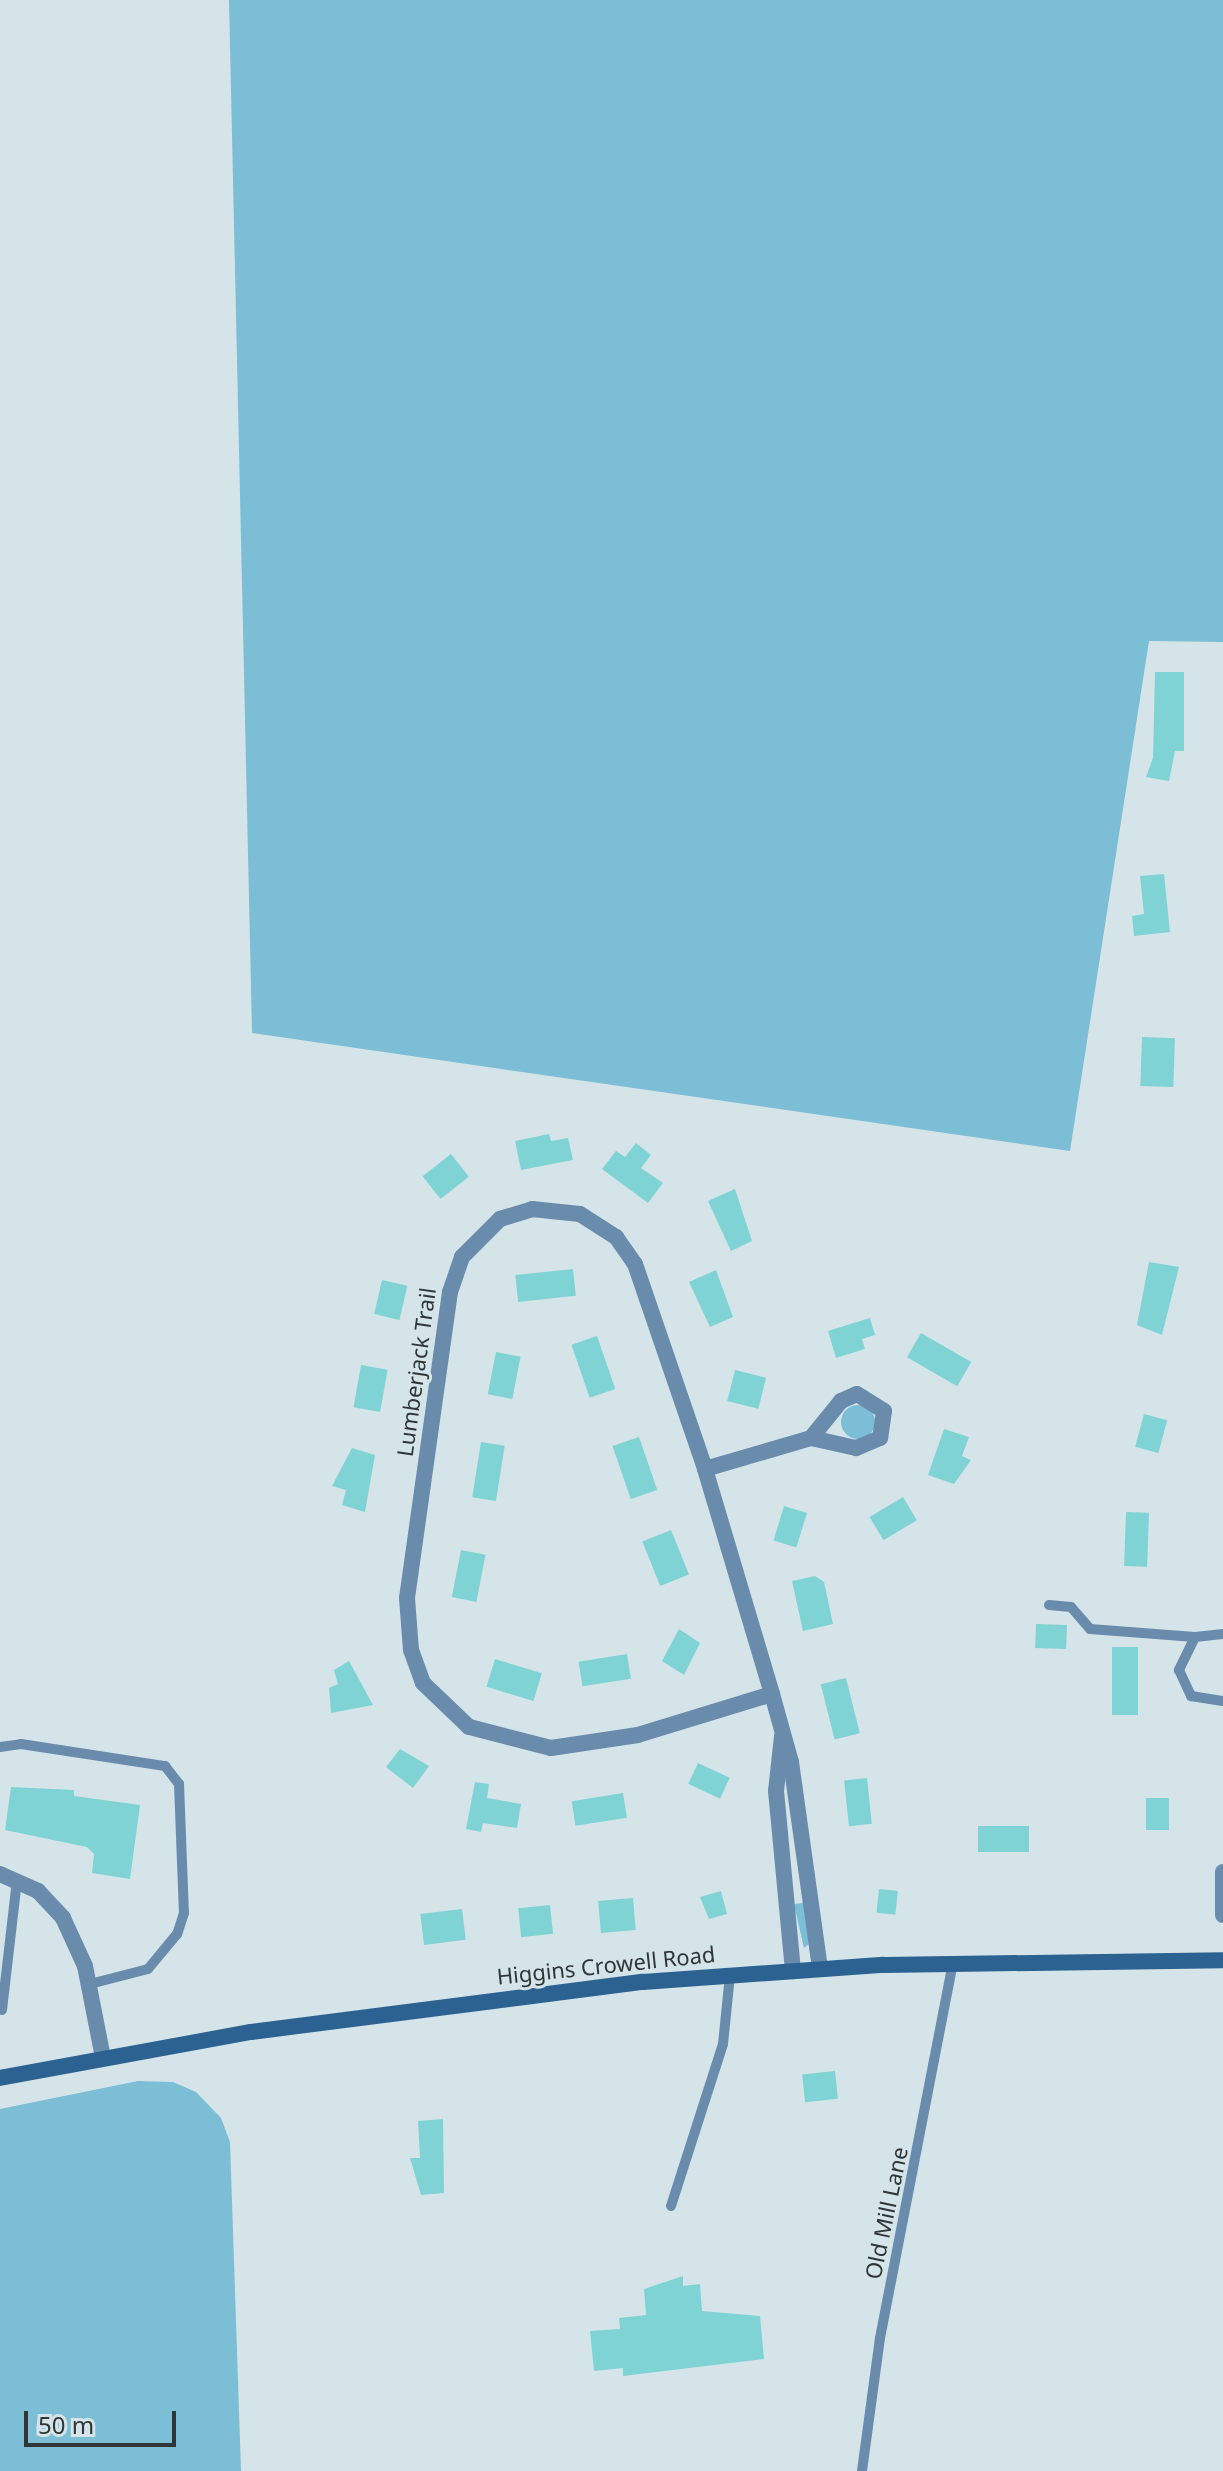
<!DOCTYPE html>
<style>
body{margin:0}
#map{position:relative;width:1223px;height:2471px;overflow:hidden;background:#d5e4e9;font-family:"Noto Sans",sans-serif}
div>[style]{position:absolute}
.green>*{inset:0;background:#7bbed5}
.round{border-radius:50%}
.building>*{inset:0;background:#80d3d4;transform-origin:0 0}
.lane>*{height:10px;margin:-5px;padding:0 5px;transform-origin:5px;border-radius:5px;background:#698cad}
.street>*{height:16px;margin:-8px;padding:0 8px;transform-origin:8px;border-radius:8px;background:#698cad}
.secondary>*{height:16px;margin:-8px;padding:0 8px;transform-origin:8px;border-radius:8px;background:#2b6291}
span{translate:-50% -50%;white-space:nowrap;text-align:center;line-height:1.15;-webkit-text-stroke:6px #d5e4e9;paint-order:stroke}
.street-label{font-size:22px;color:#303638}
.scale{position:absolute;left:24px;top:2411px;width:152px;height:36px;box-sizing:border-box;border:4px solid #303638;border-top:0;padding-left:10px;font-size:24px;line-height:28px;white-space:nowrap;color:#303638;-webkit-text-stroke:6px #d5e4e9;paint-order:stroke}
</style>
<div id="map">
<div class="green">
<i style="clip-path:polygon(229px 0,1223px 0,1223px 642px,1149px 641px,1070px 1151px,252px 1033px)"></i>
<i class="round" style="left:841px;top:1405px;width:34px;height:34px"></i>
<i style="clip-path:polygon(803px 1903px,809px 1944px,804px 1948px,794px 1904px)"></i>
<i style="clip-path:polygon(138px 2081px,173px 2082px,196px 2092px,221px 2118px,230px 2142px,241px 2471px,0 2471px,0 2109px)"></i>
</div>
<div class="building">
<i style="clip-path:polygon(1155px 672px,1184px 672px,1184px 751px,1175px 751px,1169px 781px,1146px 777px,1153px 758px)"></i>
<i style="clip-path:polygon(1164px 874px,1170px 932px,1134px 936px,1132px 916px,1144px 914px,1140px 876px)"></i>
<i style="left:1142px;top:1037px;width:33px;height:49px;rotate:2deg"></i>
<i style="clip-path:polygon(549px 1134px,551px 1141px,568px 1138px,573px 1160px,521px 1170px,515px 1141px)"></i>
<i style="clip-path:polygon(636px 1143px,651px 1155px,641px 1168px,663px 1183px,648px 1203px,602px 1169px,616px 1151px,625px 1157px)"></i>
<i style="left:451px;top:1154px;width:29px;height:36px;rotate:52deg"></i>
<i style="clip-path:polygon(735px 1189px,752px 1241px,731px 1251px,708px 1201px)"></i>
<i style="clip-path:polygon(1149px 1262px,1179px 1267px,1162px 1335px,1137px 1325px)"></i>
<i style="left:573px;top:1269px;width:27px;height:58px;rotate:84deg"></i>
<i style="clip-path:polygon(716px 1270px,733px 1317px,710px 1327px,689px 1282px)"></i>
<i style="left:382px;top:1280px;width:26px;height:35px;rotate:13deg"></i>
<i style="clip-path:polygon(870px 1318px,875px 1335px,862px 1339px,865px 1349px,836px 1358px,828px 1331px)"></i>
<i style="left:921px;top:1333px;width:58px;height:28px;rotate:30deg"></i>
<i style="left:597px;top:1336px;width:56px;height:27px;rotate:71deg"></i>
<i style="left:496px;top:1352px;width:25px;height:43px;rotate:11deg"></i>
<i style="left:361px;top:1365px;width:27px;height:43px;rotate:10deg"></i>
<i style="left:735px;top:1370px;width:32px;height:32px;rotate:14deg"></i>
<i style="left:1144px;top:1414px;width:24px;height:34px;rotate:15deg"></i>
<i style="clip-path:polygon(944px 1429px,969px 1437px,962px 1456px,971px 1460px,954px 1484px,928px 1475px)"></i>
<i style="left:639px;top:1437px;width:56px;height:28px;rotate:71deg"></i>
<i style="left:481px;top:1442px;width:24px;height:56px;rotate:9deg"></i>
<i style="clip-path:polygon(352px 1448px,375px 1455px,365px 1512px,342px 1505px,346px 1490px,332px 1486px)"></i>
<i style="left:903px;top:1497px;width:27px;height:39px;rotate:59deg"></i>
<i style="left:784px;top:1506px;width:24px;height:36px;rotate:17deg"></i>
<i style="left:1126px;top:1512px;width:23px;height:54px;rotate:2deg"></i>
<i style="left:671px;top:1530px;width:48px;height:31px;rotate:68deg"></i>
<i style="left:461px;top:1550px;width:25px;height:48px;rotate:11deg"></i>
<i style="clip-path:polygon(815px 1576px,824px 1582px,833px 1624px,803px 1631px,792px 1581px)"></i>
<i style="left:1036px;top:1624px;width:31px;height:24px;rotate:2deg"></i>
<i style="clip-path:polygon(679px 1629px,700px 1643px,684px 1675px,662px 1661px)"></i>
<i style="left:1112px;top:1647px;width:26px;height:68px"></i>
<i style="left:627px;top:1654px;width:25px;height:49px;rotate:81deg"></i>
<i style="left:495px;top:1659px;width:49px;height:29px;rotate:17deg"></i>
<i style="clip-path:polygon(349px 1661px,373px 1705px,331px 1713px,329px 1688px,338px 1684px,334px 1670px)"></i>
<i style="left:846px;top:1678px;width:57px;height:26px;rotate:76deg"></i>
<i style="clip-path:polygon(400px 1749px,429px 1766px,413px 1788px,386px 1767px)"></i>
<i style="left:698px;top:1763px;width:35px;height:23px;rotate:25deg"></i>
<i style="left:867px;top:1778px;width:46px;height:23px;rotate:84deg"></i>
<i style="clip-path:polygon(475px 1782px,489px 1784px,487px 1798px,521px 1804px,517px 1828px,483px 1823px,481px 1832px,466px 1829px)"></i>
<i style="clip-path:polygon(11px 1787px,74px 1790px,74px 1796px,140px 1805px,130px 1879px,92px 1873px,94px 1854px,87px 1847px,5px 1830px)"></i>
<i style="left:623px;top:1793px;width:25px;height:52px;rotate:81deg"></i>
<i style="left:1146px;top:1798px;width:23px;height:32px"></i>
<i style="left:978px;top:1826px;width:51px;height:26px"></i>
<i style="left:879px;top:1889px;width:19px;height:24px;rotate:6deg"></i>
<i style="clip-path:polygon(721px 1891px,727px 1914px,709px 1919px,700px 1897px)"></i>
<i style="left:633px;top:1898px;width:32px;height:35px;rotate:85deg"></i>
<i style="left:550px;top:1905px;width:29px;height:32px;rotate:84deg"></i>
<i style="left:462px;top:1909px;width:31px;height:42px;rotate:83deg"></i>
<i style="left:835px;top:2071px;width:28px;height:33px;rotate:84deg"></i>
<i style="clip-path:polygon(443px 2119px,444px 2193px,421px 2195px,410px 2158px,420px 2158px,418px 2121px)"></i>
<i style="clip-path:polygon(683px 2276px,683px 2286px,700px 2284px,702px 2311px,760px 2316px,764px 2359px,623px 2376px,623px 2368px,594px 2371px,590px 2331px,620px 2329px,619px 2318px,646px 2315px,644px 2289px)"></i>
</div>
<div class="lane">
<i style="left:1049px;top:1605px;width:22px;rotate:5deg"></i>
<i style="left:1071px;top:1607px;width:29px;rotate:49deg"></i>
<i style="left:1090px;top:1629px;width:105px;rotate:4.4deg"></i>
<i style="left:1223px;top:1634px;width:28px;rotate:174deg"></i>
<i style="left:1195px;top:1637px;width:37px;rotate:116deg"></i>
<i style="left:1179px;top:1670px;width:29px;rotate:65deg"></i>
<i style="left:1191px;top:1696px;width:32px;rotate:9deg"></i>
<i style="left:0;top:1747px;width:21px;rotate:-8deg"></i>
<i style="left:21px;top:1744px;width:146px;rotate:8.7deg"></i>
<i style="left:165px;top:1766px;width:23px;rotate:52deg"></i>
<i style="left:179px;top:1784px;width:129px;rotate:87.8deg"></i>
<i style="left:184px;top:1913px;width:22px;rotate:108deg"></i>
<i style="left:177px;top:1934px;width:45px;rotate:129.6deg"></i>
<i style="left:148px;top:1969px;width:60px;rotate:165.5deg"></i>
<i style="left:2px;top:2010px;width:130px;rotate:-83.4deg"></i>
<i style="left:671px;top:2206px;width:170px;rotate:-72.2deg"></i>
<i style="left:723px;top:2044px;width:69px;rotate:-84.2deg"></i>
<i style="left:862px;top:2471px;width:134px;rotate:-82.3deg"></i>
<i style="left:880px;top:2338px;width:382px;rotate:-79deg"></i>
</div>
<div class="street">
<i style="left:857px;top:1394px;width:32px;rotate:32deg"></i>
<i style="left:884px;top:1411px;width:27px;rotate:98deg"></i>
<i style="left:880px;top:1438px;width:26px;rotate:157deg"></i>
<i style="left:856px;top:1448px;width:46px;rotate:-167.5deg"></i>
<i style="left:811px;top:1438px;width:48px;rotate:-51deg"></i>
<i style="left:841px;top:1401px;width:17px;rotate:-24deg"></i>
<i style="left:705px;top:1469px;width:110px;rotate:-16.3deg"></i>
<i style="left:772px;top:1694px;width:140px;rotate:163deg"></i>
<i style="left:638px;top:1735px;width:88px;rotate:171.5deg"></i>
<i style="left:551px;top:1748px;width:85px;rotate:-165.6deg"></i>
<i style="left:469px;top:1727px;width:64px;rotate:-136.3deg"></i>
<i style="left:423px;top:1683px;width:35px;rotate:-110deg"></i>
<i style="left:411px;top:1650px;width:52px;rotate:-94.4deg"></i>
<i style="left:407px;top:1598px;width:309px;rotate:-82deg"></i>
<i style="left:450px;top:1292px;width:37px;rotate:-71deg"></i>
<i style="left:462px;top:1257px;width:54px;rotate:-45deg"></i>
<i style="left:500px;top:1219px;width:34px;rotate:-17deg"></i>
<i style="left:532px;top:1209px;width:48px;rotate:5.9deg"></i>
<i style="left:580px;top:1214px;width:43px;rotate:32.6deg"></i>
<i style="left:616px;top:1237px;width:33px;rotate:55deg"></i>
<i style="left:635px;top:1264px;width:217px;rotate:71.1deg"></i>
<i style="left:705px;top:1469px;width:235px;rotate:73.4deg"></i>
<i style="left:772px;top:1694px;width:71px;rotate:74.4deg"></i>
<i style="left:791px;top:1762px;width:209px;rotate:82deg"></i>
<i style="left:782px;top:1736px;width:55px;rotate:96.2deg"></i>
<i style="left:776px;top:1791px;width:181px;rotate:84.6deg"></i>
<i style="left:1223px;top:1872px;width:43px;rotate:90deg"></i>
<i style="left:0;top:1874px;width:42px;rotate:24.1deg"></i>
<i style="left:38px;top:1891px;width:37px;rotate:47deg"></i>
<i style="left:63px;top:1918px;width:53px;rotate:65.4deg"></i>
<i style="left:85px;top:1966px;width:94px;rotate:78.9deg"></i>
</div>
<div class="secondary">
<i style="left:0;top:2078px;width:255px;rotate:-10.4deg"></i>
<i style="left:251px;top:2032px;width:395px;rotate:-7.3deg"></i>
<i style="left:643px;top:1982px;width:241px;rotate:-4.1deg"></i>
<i style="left:883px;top:1965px;width:340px;rotate:-0.8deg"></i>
</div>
<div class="street-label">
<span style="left:416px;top:1372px;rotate:-82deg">Lumberjack Trail</span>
<span style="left:606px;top:1965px;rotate:-6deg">Higgins Crowell Road</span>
<span style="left:886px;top:2213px;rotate:-78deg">Old Mill Lane</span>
</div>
<div class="scale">50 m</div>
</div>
